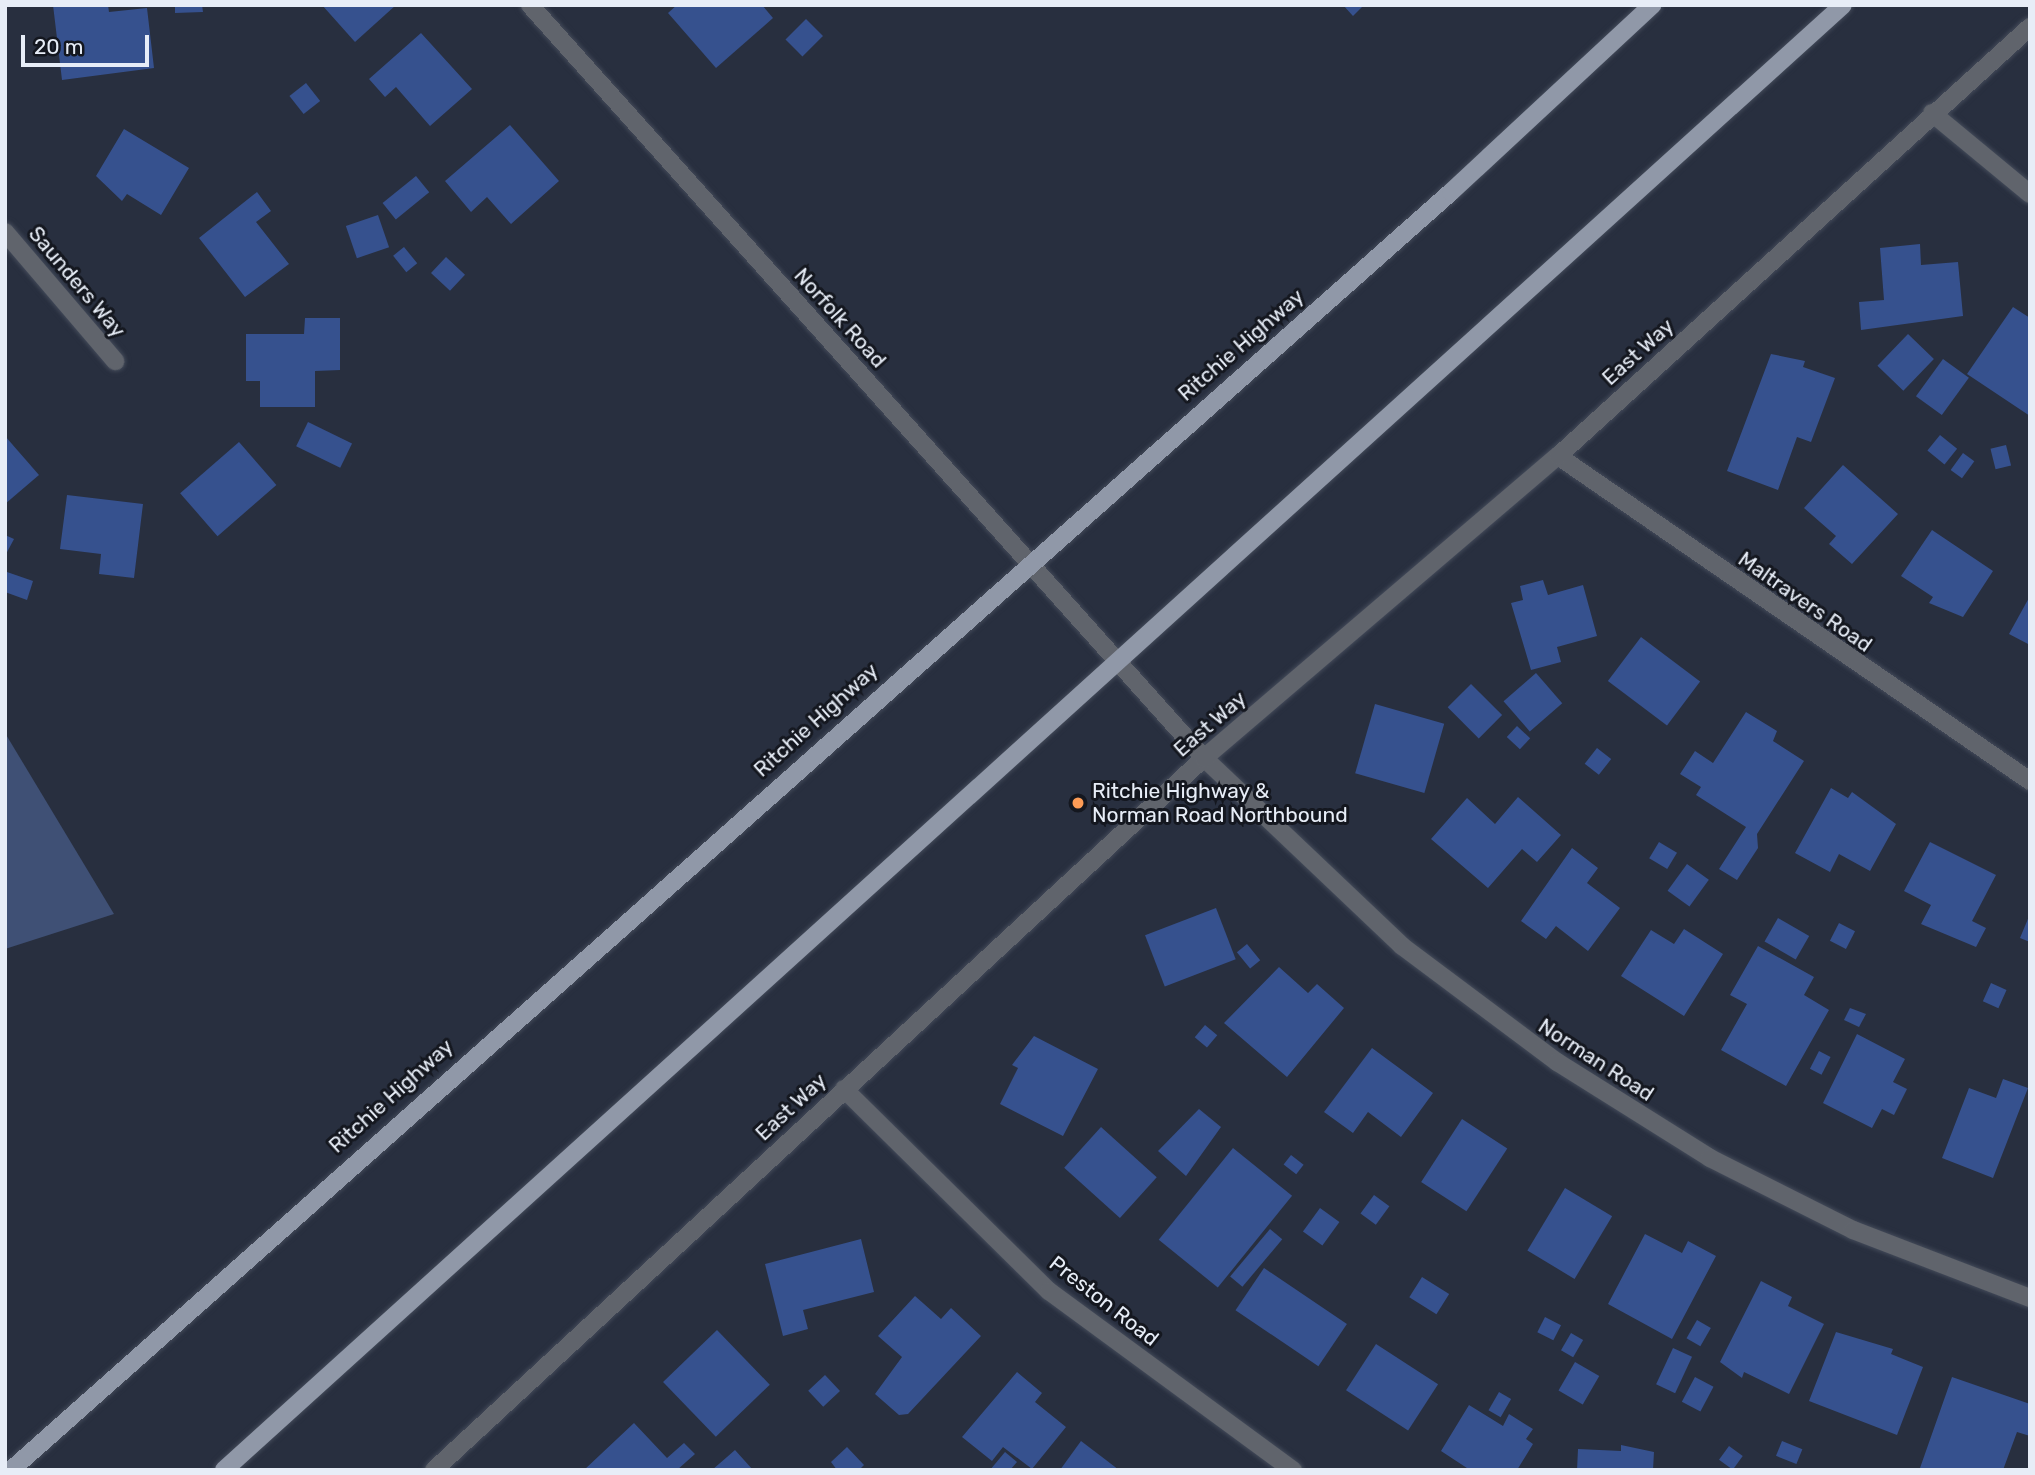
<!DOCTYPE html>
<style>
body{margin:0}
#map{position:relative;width:2035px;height:1475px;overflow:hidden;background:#282f3f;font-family:Rubik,sans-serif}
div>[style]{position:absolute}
.green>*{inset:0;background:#3f5075}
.building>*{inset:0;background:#36518e;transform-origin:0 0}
.roads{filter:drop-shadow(0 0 2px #434a59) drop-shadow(0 0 2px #434a59)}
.street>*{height:18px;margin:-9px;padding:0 9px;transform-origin:9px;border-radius:9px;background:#60646c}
.primary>*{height:18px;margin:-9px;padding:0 9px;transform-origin:9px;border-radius:9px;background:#9098a8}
.dots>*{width:19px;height:19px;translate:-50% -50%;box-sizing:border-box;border:4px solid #14171f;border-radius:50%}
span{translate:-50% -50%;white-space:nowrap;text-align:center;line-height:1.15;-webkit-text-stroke:6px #14171f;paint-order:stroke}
.street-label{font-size:21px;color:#e7edf7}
.poi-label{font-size:21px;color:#e7edf7}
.left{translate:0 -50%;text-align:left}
.frame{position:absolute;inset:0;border:7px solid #e7edf7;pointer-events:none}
.scale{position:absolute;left:21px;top:35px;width:128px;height:32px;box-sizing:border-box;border:4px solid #e7edf7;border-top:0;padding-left:9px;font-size:21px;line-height:24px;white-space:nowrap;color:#e7edf7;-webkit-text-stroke:5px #14171f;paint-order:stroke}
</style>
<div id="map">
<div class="green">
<i style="clip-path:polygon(5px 733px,114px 914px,5px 949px)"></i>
</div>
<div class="building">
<i style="clip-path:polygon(53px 5px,108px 5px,109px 12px,147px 8px,154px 68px,62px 80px)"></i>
<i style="clip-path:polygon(175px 5px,202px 5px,203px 12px,175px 13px)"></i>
<i style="clip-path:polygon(322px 5px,396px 5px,355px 42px)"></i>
<i style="clip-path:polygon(677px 5px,762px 5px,773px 18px,716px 68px,668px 13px)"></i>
<i style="clip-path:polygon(1343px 5px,1364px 5px,1353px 16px)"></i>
<i style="left:806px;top:19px;width:24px;height:29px;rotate:45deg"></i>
<i style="clip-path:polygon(421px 33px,472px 89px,430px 126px,396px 87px,385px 97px,369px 79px)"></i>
<i style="left:306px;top:83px;width:23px;height:21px;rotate:52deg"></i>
<i style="clip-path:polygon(510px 125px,559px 181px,511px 224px,487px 197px,471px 212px,445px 181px)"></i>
<i style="clip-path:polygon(124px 129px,189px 168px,161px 215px,127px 194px,122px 201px,96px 176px)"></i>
<i style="left:416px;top:176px;width:21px;height:43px;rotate:51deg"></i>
<i style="clip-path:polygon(257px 192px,271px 211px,256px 222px,289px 264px,245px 297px,199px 238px)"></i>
<i style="left:378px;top:215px;width:34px;height:34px;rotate:71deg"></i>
<i style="clip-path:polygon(1920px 244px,1921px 265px,1958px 262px,1963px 316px,1861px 330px,1859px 302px,1884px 300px,1880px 248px)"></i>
<i style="left:404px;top:247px;width:21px;height:14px;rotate:51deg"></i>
<i style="left:446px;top:257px;width:26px;height:22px;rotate:43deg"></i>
<i style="clip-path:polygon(2013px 307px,2030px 318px,2030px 416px,1967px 374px)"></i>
<i style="clip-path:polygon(305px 318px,340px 318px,340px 370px,315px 371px,315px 407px,260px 407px,260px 381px,246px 381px,246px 334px,304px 334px)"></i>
<i style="left:1908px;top:334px;width:36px;height:44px;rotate:44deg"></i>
<i style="clip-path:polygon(1771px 354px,1805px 361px,1803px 367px,1835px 378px,1811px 442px,1797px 437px,1778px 490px,1727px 471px)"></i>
<i style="left:1943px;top:359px;width:32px;height:46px;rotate:36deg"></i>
<i style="left:308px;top:422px;width:49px;height:27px;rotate:26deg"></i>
<i style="left:1940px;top:435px;width:22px;height:20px;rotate:39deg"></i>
<i style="clip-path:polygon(5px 436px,39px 475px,5px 504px)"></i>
<i style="left:239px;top:442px;width:57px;height:78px;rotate:49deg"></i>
<i style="left:2006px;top:445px;width:21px;height:16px;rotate:76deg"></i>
<i style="left:1963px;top:453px;width:14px;height:21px;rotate:36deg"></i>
<i style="clip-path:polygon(1843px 465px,1898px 514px,1852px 564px,1829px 544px,1836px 536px,1804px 508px)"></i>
<i style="clip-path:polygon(67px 495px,143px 504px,134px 578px,99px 574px,101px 554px,60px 549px)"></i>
<i style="clip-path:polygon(1932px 530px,1993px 571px,1963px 617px,1929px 603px,1933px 597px,1901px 576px)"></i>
<i style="clip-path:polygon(5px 535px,14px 539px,5px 556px)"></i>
<i style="clip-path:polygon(7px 572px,33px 581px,27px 600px,5px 592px)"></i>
<i style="clip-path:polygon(1543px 580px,1548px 595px,1583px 585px,1597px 636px,1557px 647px,1561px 662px,1531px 670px,1511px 603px,1523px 600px,1520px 586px)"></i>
<i style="clip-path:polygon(2030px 596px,2030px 645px,2009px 634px)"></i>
<i style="left:1641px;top:637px;width:74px;height:55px;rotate:37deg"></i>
<i style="left:1536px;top:673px;width:40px;height:43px;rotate:49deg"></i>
<i style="left:1471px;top:684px;width:44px;height:33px;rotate:45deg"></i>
<i style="left:1375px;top:704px;width:72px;height:72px;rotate:16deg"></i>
<i style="clip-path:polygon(1746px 712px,1777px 731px,1773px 741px,1804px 761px,1757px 834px,1758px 848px,1737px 880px,1719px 869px,1746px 827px,1696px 795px,1701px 787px,1680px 774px,1695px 751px,1713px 763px)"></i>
<i style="left:1517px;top:726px;width:18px;height:15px;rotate:43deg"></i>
<i style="left:1597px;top:748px;width:18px;height:20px;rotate:38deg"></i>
<i style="clip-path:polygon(1831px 788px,1848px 798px,1852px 792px,1896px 824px,1870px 871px,1839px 854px,1830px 872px,1795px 853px)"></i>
<i style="clip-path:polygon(1518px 797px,1561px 835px,1537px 862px,1522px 849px,1488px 888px,1431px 839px,1467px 798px,1495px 824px)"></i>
<i style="left:1659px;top:842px;width:21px;height:19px;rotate:31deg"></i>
<i style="clip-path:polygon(1930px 842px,1996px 875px,1972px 921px,1986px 928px,1976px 947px,1921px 924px,1931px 905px,1904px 891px)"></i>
<i style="clip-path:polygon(1572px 848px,1598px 868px,1587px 883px,1620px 908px,1588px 951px,1556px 926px,1546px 939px,1521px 921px)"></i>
<i style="left:1687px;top:864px;width:27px;height:33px;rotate:36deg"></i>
<i style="left:1216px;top:908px;width:55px;height:76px;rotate:69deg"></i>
<i style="clip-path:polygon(2030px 914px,2030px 942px,2020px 938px)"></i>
<i style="left:1778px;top:918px;width:36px;height:27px;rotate:30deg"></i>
<i style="left:1839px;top:923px;width:18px;height:20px;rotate:27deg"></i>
<i style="clip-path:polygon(1684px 929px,1723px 954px,1684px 1016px,1621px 976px,1651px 930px,1674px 944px)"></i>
<i style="left:1247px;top:944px;width:21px;height:13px;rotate:51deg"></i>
<i style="clip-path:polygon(1758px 946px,1814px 977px,1804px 995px,1829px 1010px,1786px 1086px,1721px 1050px,1747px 1004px,1730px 995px)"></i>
<i style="clip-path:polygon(1279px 967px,1308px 993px,1317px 984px,1344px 1008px,1287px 1077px,1224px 1023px)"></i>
<i style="left:1991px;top:983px;width:17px;height:20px;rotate:24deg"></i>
<i style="clip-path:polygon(1850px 1008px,1866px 1014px,1859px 1027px,1844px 1020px)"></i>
<i style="left:1205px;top:1025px;width:16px;height:16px;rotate:40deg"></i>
<i style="clip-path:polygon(1857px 1034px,1905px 1059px,1893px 1082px,1907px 1089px,1894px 1115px,1882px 1109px,1872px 1128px,1823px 1103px)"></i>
<i style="clip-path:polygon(1034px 1036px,1098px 1069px,1063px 1136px,1000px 1104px,1018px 1068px,1012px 1065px)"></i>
<i style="clip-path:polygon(1372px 1048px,1433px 1093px,1401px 1137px,1368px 1112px,1353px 1133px,1324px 1112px)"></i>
<i style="left:1819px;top:1051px;width:13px;height:20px;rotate:27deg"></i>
<i style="clip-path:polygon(2003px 1079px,2028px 1088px,1993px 1178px,1942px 1158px,1969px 1088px,1996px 1098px)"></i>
<i style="clip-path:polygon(1199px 1109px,1221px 1127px,1186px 1176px,1158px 1151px)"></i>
<i style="left:1462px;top:1119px;width:54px;height:75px;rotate:33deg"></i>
<i style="left:1101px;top:1127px;width:75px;height:55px;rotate:42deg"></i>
<i style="left:1233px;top:1148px;width:76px;height:118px;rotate:39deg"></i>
<i style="left:1291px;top:1155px;width:16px;height:12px;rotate:38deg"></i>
<i style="left:1565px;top:1188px;width:55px;height:73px;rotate:31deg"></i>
<i style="left:1374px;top:1195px;width:19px;height:23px;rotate:36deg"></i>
<i style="left:1320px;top:1208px;width:24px;height:29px;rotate:36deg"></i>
<i style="left:1270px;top:1229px;width:16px;height:62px;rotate:40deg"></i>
<i style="clip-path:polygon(1645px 1234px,1682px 1253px,1688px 1241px,1716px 1256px,1672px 1339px,1608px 1304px)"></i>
<i style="clip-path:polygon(861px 1239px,874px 1292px,803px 1310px,808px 1329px,783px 1336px,765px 1264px)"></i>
<i style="left:1264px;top:1268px;width:100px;height:51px;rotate:34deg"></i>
<i style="left:1422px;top:1277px;width:32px;height:24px;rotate:32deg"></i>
<i style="clip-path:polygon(1761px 1281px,1792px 1297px,1788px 1306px,1824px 1324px,1789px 1394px,1744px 1372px,1742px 1378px,1720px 1362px)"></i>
<i style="clip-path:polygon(915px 1296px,941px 1319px,951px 1308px,981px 1336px,908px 1414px,899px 1415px,875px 1394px,902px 1357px,878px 1336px)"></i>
<i style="left:1545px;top:1317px;width:18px;height:17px;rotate:27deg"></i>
<i style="left:1697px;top:1320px;width:16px;height:21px;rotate:30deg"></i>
<i style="left:717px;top:1330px;width:76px;height:75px;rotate:46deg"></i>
<i style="clip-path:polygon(1836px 1332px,1893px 1349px,1891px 1354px,1923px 1367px,1897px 1435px,1809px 1401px)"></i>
<i style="left:1571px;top:1333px;width:14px;height:20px;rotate:30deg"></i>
<i style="left:1376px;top:1344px;width:74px;height:55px;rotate:33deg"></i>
<i style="left:1673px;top:1348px;width:21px;height:40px;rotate:25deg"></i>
<i style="left:1575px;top:1362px;width:28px;height:33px;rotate:30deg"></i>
<i style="clip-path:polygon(1017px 1372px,1042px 1393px,1035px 1402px,1066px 1427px,1032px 1469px,1003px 1447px,992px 1461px,962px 1437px)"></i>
<i style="left:825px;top:1375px;width:22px;height:23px;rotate:47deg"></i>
<i style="left:1695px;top:1377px;width:21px;height:28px;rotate:28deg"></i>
<i style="clip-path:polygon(1952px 1377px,2030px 1404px,2030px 1436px,2017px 1432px,2003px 1470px,1920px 1468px)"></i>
<i style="left:1499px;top:1392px;width:14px;height:21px;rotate:30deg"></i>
<i style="clip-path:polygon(1469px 1405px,1503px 1426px,1509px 1414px,1533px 1429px,1526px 1439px,1533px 1444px,1517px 1470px,1470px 1470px,1441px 1451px)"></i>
<i style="clip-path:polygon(634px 1423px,667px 1458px,684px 1443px,695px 1454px,677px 1470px,584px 1470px)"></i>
<i style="clip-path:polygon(1081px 1441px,1106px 1460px,1119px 1470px,1060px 1470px)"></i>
<i style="left:1782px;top:1441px;width:22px;height:16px;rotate:22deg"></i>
<i style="clip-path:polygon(1621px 1445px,1654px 1452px,1653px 1470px,1577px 1470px,1578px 1449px,1621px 1451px)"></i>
<i style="left:1729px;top:1446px;width:17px;height:17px;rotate:36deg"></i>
<i style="clip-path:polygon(847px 1447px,864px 1465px,859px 1470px,837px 1470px,831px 1462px)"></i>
<i style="clip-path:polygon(735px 1450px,753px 1470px,712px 1470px,727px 1457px)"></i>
<i style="clip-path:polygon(1005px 1452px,1017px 1462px,1010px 1470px,990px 1470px)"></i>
</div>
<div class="roads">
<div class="street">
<i style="left:530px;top:5px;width:1011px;rotate:48.17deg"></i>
<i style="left:1204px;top:758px;width:273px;rotate:43.5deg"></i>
<i style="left:1402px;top:946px;width:194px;rotate:36.8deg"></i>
<i style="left:1557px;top:1062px;width:181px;rotate:32.1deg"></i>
<i style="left:1710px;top:1158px;width:160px;rotate:26.7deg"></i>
<i style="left:1853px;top:1230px;width:190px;rotate:21deg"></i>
<i style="left:1932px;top:113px;width:127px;rotate:39.6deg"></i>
<i style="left:5px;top:232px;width:170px;rotate:49.5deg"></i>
<i style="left:1558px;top:456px;width:573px;rotate:34.55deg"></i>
<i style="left:844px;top:1089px;width:288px;rotate:44.6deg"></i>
<i style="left:1049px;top:1291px;width:303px;rotate:36.3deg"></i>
<i style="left:434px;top:1470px;width:1049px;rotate:-42.76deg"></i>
<i style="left:1204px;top:758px;width:465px;rotate:-40.5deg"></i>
<i style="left:1558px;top:456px;width:638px;rotate:-42.27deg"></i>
</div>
<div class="primary">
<i style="left:11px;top:1470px;width:1925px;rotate:-41.59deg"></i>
<i style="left:1451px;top:192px;width:275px;rotate:-42.9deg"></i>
<i style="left:224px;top:1470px;width:2183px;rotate:-42.14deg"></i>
</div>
</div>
<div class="dots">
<i style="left:1078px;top:803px;background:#fd9c56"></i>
</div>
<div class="street-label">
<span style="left:77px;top:282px;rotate:50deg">Saunders Way</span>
<span style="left:840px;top:318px;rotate:48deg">Norfolk Road</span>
<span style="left:1241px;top:345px;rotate:-41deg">Ritchie Highway</span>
<span style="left:1638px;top:352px;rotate:-42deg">East Way</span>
<span style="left:1805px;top:602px;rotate:35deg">Maltravers Road</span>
<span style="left:816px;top:720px;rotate:-42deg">Ritchie Highway</span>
<span style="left:1210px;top:724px;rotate:-41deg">East Way</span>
<span style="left:1596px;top:1060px;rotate:33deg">Norman Road</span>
<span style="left:391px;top:1096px;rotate:-42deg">Ritchie Highway</span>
<span style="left:791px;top:1107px;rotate:-43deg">East Way</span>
<span style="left:1104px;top:1301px;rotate:38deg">Preston Road</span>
</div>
<div class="poi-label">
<span class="left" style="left:1092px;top:803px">Ritchie Highway &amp;<br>Norman Road Northbound</span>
</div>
<div class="frame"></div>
<div class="scale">20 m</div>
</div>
